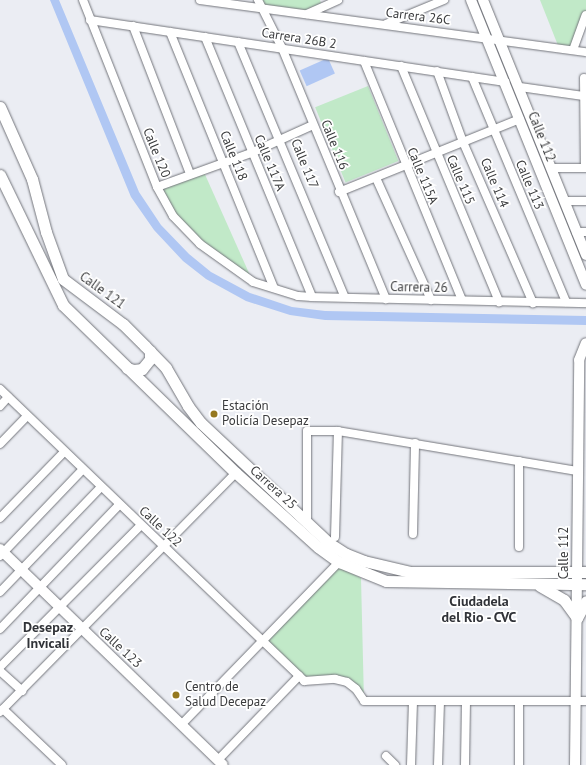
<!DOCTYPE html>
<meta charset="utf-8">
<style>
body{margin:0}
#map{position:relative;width:586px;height:765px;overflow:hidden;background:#ebedf3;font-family:"PT Sans",sans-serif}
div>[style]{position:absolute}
.green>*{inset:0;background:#c1e9c8;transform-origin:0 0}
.water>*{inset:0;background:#b0c7f3;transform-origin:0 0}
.roads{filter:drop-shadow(0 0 1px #73757b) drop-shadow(0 0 1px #73757b)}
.minor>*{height:8px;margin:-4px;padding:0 4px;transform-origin:4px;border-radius:4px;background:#fff}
.tertiary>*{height:10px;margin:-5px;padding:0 5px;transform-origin:5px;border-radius:5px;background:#fff}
.secondary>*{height:11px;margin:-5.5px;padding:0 5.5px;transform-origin:5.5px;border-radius:5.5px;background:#fff}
.dots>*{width:11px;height:11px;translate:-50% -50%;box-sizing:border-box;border:2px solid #fff;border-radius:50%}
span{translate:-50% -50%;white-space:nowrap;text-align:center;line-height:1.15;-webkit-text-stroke:3.5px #fff;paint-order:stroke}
.street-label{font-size:13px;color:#3a3b3d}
.poi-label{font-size:13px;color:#3a3b3d}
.left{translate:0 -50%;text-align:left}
.neighbourhood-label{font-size:14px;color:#313338;font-weight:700}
</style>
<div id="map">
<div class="green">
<i style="clip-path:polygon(258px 0,320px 0,322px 6px,307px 14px,262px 10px)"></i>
<i style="clip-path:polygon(540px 0,586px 0,586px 15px,573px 50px,559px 48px)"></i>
<i style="left:368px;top:86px;width:81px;height:57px;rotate:68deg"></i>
<i style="clip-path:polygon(203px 170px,253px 282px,226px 265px,173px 216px,157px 187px)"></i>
<i style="clip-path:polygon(336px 565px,361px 578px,364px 701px,347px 682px,304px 681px,263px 641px)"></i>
</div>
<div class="water">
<i style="clip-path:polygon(50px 0,59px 0,139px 192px,161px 225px,189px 254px,211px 272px,250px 293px,292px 307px,325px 311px,586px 316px,586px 325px,325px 320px,290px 315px,246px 301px,206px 279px,183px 261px,154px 230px,131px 197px)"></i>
<i style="left:328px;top:58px;width:17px;height:31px;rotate:66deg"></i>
</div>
<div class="roads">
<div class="minor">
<i style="left:83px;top:0;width:201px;rotate:68.4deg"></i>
<i style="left:157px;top:187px;width:33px;rotate:61deg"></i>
<i style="left:173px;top:216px;width:39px;rotate:46deg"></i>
<i style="left:200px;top:244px;width:65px;rotate:35.6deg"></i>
<i style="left:253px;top:282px;width:47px;rotate:17.3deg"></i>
<i style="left:298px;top:296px;width:14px;rotate:4deg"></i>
<i style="left:312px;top:297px;width:274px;rotate:1.3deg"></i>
<i style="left:200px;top:0;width:389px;rotate:7.7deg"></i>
<i style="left:258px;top:0;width:54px;rotate:63.4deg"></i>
<i style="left:282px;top:48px;width:272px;rotate:67.5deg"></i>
<i style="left:307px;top:14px;width:34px;rotate:-24deg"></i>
<i style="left:90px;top:20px;width:420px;rotate:8.5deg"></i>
<i style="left:386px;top:24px;width:63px;rotate:-22.5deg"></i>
<i style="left:133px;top:26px;width:159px;rotate:68.9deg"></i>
<i style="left:170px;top:32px;width:276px;rotate:67.9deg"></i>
<i style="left:205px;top:37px;width:281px;rotate:67.6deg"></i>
<i style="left:238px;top:42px;width:275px;rotate:67.3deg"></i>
<i style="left:573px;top:50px;width:37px;rotate:-70deg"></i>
<i style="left:364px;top:61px;width:258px;rotate:67.7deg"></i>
<i style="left:401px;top:66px;width:256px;rotate:67.4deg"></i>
<i style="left:437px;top:71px;width:76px;rotate:69.9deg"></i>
<i style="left:463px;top:142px;width:176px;rotate:66.5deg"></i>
<i style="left:472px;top:77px;width:244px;rotate:67.3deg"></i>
<i style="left:584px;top:78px;width:90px;rotate:89.4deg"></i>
<i style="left:520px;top:87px;width:64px;rotate:8.1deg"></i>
<i style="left:551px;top:168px;width:35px"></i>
<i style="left:376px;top:178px;width:134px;rotate:65.7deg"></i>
<i style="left:157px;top:187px;width:100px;rotate:-19.9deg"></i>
<i style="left:251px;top:153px;width:68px;rotate:-24.3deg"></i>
<i style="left:339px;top:192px;width:195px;rotate:-22deg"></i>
<i style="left:564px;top:201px;width:22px"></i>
<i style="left:576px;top:232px;width:10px"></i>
<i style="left:0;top:389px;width:422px;rotate:43.8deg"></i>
<i style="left:304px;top:681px;width:31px;rotate:-4deg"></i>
<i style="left:335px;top:679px;width:12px;rotate:14deg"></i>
<i style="left:347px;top:682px;width:11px;rotate:38deg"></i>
<i style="left:356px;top:689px;width:14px;rotate:56deg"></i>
<i style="left:364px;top:701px;width:222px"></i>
<i style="left:0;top:406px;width:12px;rotate:-48deg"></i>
<i style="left:0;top:444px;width:39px;rotate:-46deg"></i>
<i style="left:0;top:518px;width:92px;rotate:-45.9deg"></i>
<i style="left:307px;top:524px;width:93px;rotate:-90deg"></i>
<i style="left:307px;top:431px;width:31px"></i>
<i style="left:338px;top:431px;width:243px;rotate:9.5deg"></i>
<i style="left:413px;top:534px;width:91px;rotate:-88.7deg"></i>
<i style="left:335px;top:537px;width:106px;rotate:-88.4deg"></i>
<i style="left:519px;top:547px;width:86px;rotate:-90deg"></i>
<i style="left:0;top:556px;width:120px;rotate:-46.3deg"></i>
<i style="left:0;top:592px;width:146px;rotate:-46.1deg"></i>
<i style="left:0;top:629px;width:172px;rotate:-46.2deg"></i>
<i style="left:0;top:667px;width:200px;rotate:-45.2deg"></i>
<i style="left:0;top:671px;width:30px;rotate:42deg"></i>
<i style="left:3px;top:709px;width:81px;rotate:43.5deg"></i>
<i style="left:0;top:712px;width:336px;rotate:-45.4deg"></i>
<i style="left:181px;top:725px;width:227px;rotate:-45.9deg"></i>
<i style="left:386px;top:756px;width:13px;rotate:45deg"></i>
<i style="left:218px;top:760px;width:117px;rotate:-46deg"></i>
<i style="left:411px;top:765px;width:64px;rotate:-88.2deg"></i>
<i style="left:438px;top:765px;width:64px;rotate:-88.2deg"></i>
<i style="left:465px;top:765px;width:64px;rotate:-89.1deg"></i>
<i style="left:519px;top:765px;width:64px;rotate:-90deg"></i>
</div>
<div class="tertiary">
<i style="left:471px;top:0;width:307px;rotate:68deg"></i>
<i style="left:483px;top:0;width:275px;rotate:68deg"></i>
<i style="left:0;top:549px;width:310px;rotate:44.1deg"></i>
<i style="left:575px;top:765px;width:405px;rotate:-89.4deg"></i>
<i style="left:579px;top:360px;width:18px;rotate:-68deg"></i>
</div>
<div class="secondary">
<i style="left:0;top:107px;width:79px;rotate:66deg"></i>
<i style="left:32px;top:179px;width:55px;rotate:75.2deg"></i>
<i style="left:46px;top:232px;width:50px;rotate:70.1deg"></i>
<i style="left:63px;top:279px;width:75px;rotate:36.9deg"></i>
<i style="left:123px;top:324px;width:31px;rotate:45deg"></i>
<i style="left:145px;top:346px;width:30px;rotate:46deg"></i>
<i style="left:166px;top:368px;width:44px;rotate:59.9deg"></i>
<i style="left:188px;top:406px;width:21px;rotate:53deg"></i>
<i style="left:201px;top:423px;width:175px;rotate:43.2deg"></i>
<i style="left:329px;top:543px;width:20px;rotate:33deg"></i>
<i style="left:346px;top:554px;width:19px;rotate:21deg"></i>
<i style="left:364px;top:561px;width:47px;rotate:13.4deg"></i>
<i style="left:410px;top:572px;width:176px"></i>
<i style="left:0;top:175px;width:144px;rotate:64.1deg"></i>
<i style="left:63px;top:305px;width:241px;rotate:44.2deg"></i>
<i style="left:236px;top:473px;width:110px;rotate:42.1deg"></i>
<i style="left:318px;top:547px;width:26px;rotate:36deg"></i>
<i style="left:339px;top:562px;width:51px;rotate:22deg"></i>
<i style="left:386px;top:581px;width:200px;rotate:0.9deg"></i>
<i style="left:127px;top:368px;width:7px;rotate:16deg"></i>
<i style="left:134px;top:370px;width:8px;rotate:-7deg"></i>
<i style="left:142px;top:369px;width:13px;rotate:-51deg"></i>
<i style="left:150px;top:359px;width:8px;rotate:-90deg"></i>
<i style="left:540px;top:586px;width:28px;rotate:30deg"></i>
<i style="left:564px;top:600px;width:22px;rotate:54deg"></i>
<i style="left:577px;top:618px;width:19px;rotate:-62deg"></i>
</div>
</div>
<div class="dots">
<i style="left:214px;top:414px;background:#967920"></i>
<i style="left:176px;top:695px;background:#967920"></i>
</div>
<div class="street-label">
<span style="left:418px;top:17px;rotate:7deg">Carrera 26C</span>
<span style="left:299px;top:39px;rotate:9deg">Carrera 26B 2</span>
<span style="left:541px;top:137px;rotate:68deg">Calle 112</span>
<span style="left:334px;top:145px;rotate:68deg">Calle 116</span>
<span style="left:156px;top:153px;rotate:68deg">Calle 120</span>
<span style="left:233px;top:156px;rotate:68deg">Calle 118</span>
<span style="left:269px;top:163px;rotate:67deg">Calle 117A</span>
<span style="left:304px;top:164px;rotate:68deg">Calle 117</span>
<span style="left:422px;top:176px;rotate:67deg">Calle 115A</span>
<span style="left:460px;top:180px;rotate:67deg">Calle 115</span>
<span style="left:494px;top:183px;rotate:67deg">Calle 114</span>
<span style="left:529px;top:185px;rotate:67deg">Calle 113</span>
<span style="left:419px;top:288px;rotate:1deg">Carrera 26</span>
<span style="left:102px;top:291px;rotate:36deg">Calle 121</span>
<span style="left:273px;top:488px;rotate:42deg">Carrera 25</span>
<span style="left:160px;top:527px;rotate:43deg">Calle 122</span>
<span style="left:564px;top:553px;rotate:-90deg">Calle 112</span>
<span style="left:120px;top:648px;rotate:43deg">Calle 123</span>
</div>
<div class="poi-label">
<span class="left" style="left:222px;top:414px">Estación<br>Policía Desepaz</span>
<span class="left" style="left:185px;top:695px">Centro de<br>Salud Decepaz</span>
</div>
<div class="neighbourhood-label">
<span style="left:479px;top:609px">Ciudadela<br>del Rio - CVC</span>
<span style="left:48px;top:635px">Desepaz<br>Invicali</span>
</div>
</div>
